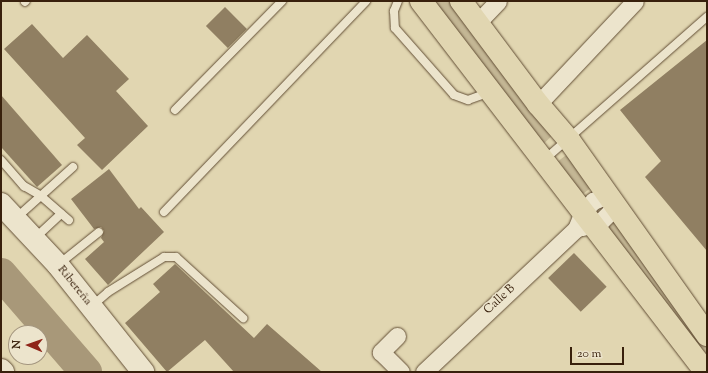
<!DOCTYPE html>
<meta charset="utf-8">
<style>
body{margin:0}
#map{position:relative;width:708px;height:373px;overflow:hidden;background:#e1d6b1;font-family:"Sorts Mill Goudy",serif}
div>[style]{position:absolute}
.green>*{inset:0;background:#c4b795;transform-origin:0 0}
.river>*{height:32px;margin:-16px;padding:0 16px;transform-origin:16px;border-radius:16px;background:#a89879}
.building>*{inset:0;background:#907f62;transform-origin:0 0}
.roads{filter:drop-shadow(0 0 1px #624e35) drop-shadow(0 0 1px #624e35)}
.lane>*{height:8px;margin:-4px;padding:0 4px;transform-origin:4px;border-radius:4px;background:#ece4cc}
.street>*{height:17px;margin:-8.5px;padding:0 8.5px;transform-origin:8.5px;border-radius:8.5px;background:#ece4cc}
.secondary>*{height:22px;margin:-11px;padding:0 11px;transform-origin:11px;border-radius:11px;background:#ece4cc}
.primary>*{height:22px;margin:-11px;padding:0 11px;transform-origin:11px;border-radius:11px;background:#e1d6b1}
span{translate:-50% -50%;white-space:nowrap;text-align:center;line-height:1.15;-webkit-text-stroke:3px #ece4cc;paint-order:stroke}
.street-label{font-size:12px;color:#38200c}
.frame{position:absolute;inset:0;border:2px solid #38200c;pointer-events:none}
.north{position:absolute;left:8px;top:325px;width:40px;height:40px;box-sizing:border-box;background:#ece4cc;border:1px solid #a4967f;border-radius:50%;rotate:272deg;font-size:11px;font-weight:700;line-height:16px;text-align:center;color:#38200c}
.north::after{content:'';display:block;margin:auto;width:14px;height:18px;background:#8f2418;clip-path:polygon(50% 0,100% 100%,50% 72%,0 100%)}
.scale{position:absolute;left:570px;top:347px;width:54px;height:18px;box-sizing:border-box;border:2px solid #38200c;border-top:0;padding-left:5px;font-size:12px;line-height:14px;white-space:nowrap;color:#38200c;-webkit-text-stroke:3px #ece4cc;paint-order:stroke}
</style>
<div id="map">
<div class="green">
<i style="clip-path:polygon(430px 1px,458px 1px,555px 133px,540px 147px)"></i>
<i style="left:569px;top:153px;width:41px;height:19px;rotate:53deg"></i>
<i style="clip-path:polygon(617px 220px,707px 341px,707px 354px,702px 359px,603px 231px)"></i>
</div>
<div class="river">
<i style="left:1px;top:274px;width:130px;rotate:49.1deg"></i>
</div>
<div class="building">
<i style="left:225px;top:7px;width:31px;height:27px;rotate:45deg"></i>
<i style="clip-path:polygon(32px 24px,63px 58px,87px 35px,129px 79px,116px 91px,148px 126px,102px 170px,77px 145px,85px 138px,4px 49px)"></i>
<i style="clip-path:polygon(707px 40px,707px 251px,645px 177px,661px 161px,620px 110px)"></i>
<i style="clip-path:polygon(1px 95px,62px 165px,37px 187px,1px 147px)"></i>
<i style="clip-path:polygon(109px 169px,139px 209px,141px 207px,164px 232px,108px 285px,85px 259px,104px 242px,101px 238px,104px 231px,101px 227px,94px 229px,71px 199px)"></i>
<i style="left:574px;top:253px;width:47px;height:36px;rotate:46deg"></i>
<i style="clip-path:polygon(175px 264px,254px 338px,267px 324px,322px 372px,234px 372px,205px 340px,167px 372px,125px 323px,160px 292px,153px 284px)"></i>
</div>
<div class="roads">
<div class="lane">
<i style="left:398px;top:1px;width:11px;rotate:112deg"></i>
<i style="left:394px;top:11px;width:17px;rotate:87deg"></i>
<i style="left:395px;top:28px;width:89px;rotate:48.6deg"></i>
<i style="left:454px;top:95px;width:15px;rotate:20deg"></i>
<i style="left:468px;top:100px;width:23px;rotate:-20deg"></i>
<i style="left:25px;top:2px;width:1px;rotate:-45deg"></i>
<i style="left:175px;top:110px;width:153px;rotate:-45.5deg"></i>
<i style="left:1px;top:160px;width:35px;rotate:49deg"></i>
<i style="left:24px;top:186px;width:20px;rotate:30deg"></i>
<i style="left:41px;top:196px;width:37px;rotate:41deg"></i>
<i style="left:544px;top:160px;width:217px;rotate:-41.3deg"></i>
<i style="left:164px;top:212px;width:292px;rotate:-46.2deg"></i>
<i style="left:15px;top:219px;width:78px;rotate:-41.9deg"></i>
<i style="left:34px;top:239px;width:37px;rotate:-43deg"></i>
<i style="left:59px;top:264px;width:51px;rotate:-38.7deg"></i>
<i style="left:92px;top:306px;width:21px;rotate:-41deg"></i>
<i style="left:108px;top:292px;width:66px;rotate:-32deg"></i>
<i style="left:164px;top:257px;width:12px"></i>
<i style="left:176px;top:257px;width:91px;rotate:42.3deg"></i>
</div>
<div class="street">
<i style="left:477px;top:23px;width:30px;rotate:-46deg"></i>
<i style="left:538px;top:104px;width:141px;rotate:-46.7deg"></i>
<i style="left:582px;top:227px;width:19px;rotate:-16deg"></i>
<i style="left:600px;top:222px;width:16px;rotate:-45deg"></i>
<i style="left:611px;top:211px;width:9px;rotate:-72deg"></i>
<i style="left:397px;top:336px;width:23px;rotate:135deg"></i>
<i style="left:381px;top:352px;width:28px;rotate:45deg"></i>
<i style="left:424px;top:372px;width:209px;rotate:-43.3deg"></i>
<i style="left:576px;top:229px;width:18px;rotate:-68deg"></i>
<i style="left:583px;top:212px;width:15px;rotate:-48deg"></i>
<i style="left:593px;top:201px;width:16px;rotate:-22deg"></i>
</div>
<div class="secondary">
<i style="left:1px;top:204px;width:83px;rotate:46.9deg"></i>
<i style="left:58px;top:265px;width:137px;rotate:51.5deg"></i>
<i style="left:1px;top:370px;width:3px;rotate:45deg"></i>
</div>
<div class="primary">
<i style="left:421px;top:1px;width:468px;rotate:52.5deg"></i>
<i style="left:461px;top:1px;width:129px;rotate:53.2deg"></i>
<i style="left:538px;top:104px;width:48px;rotate:49.3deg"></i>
<i style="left:569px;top:140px;width:239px;rotate:54.7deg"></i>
</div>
</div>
<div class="street-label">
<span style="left:74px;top:286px;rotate:51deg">Ribereña</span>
<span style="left:500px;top:300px;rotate:-43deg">Calle B</span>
</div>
<div class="frame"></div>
<div class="north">N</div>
<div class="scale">20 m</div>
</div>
